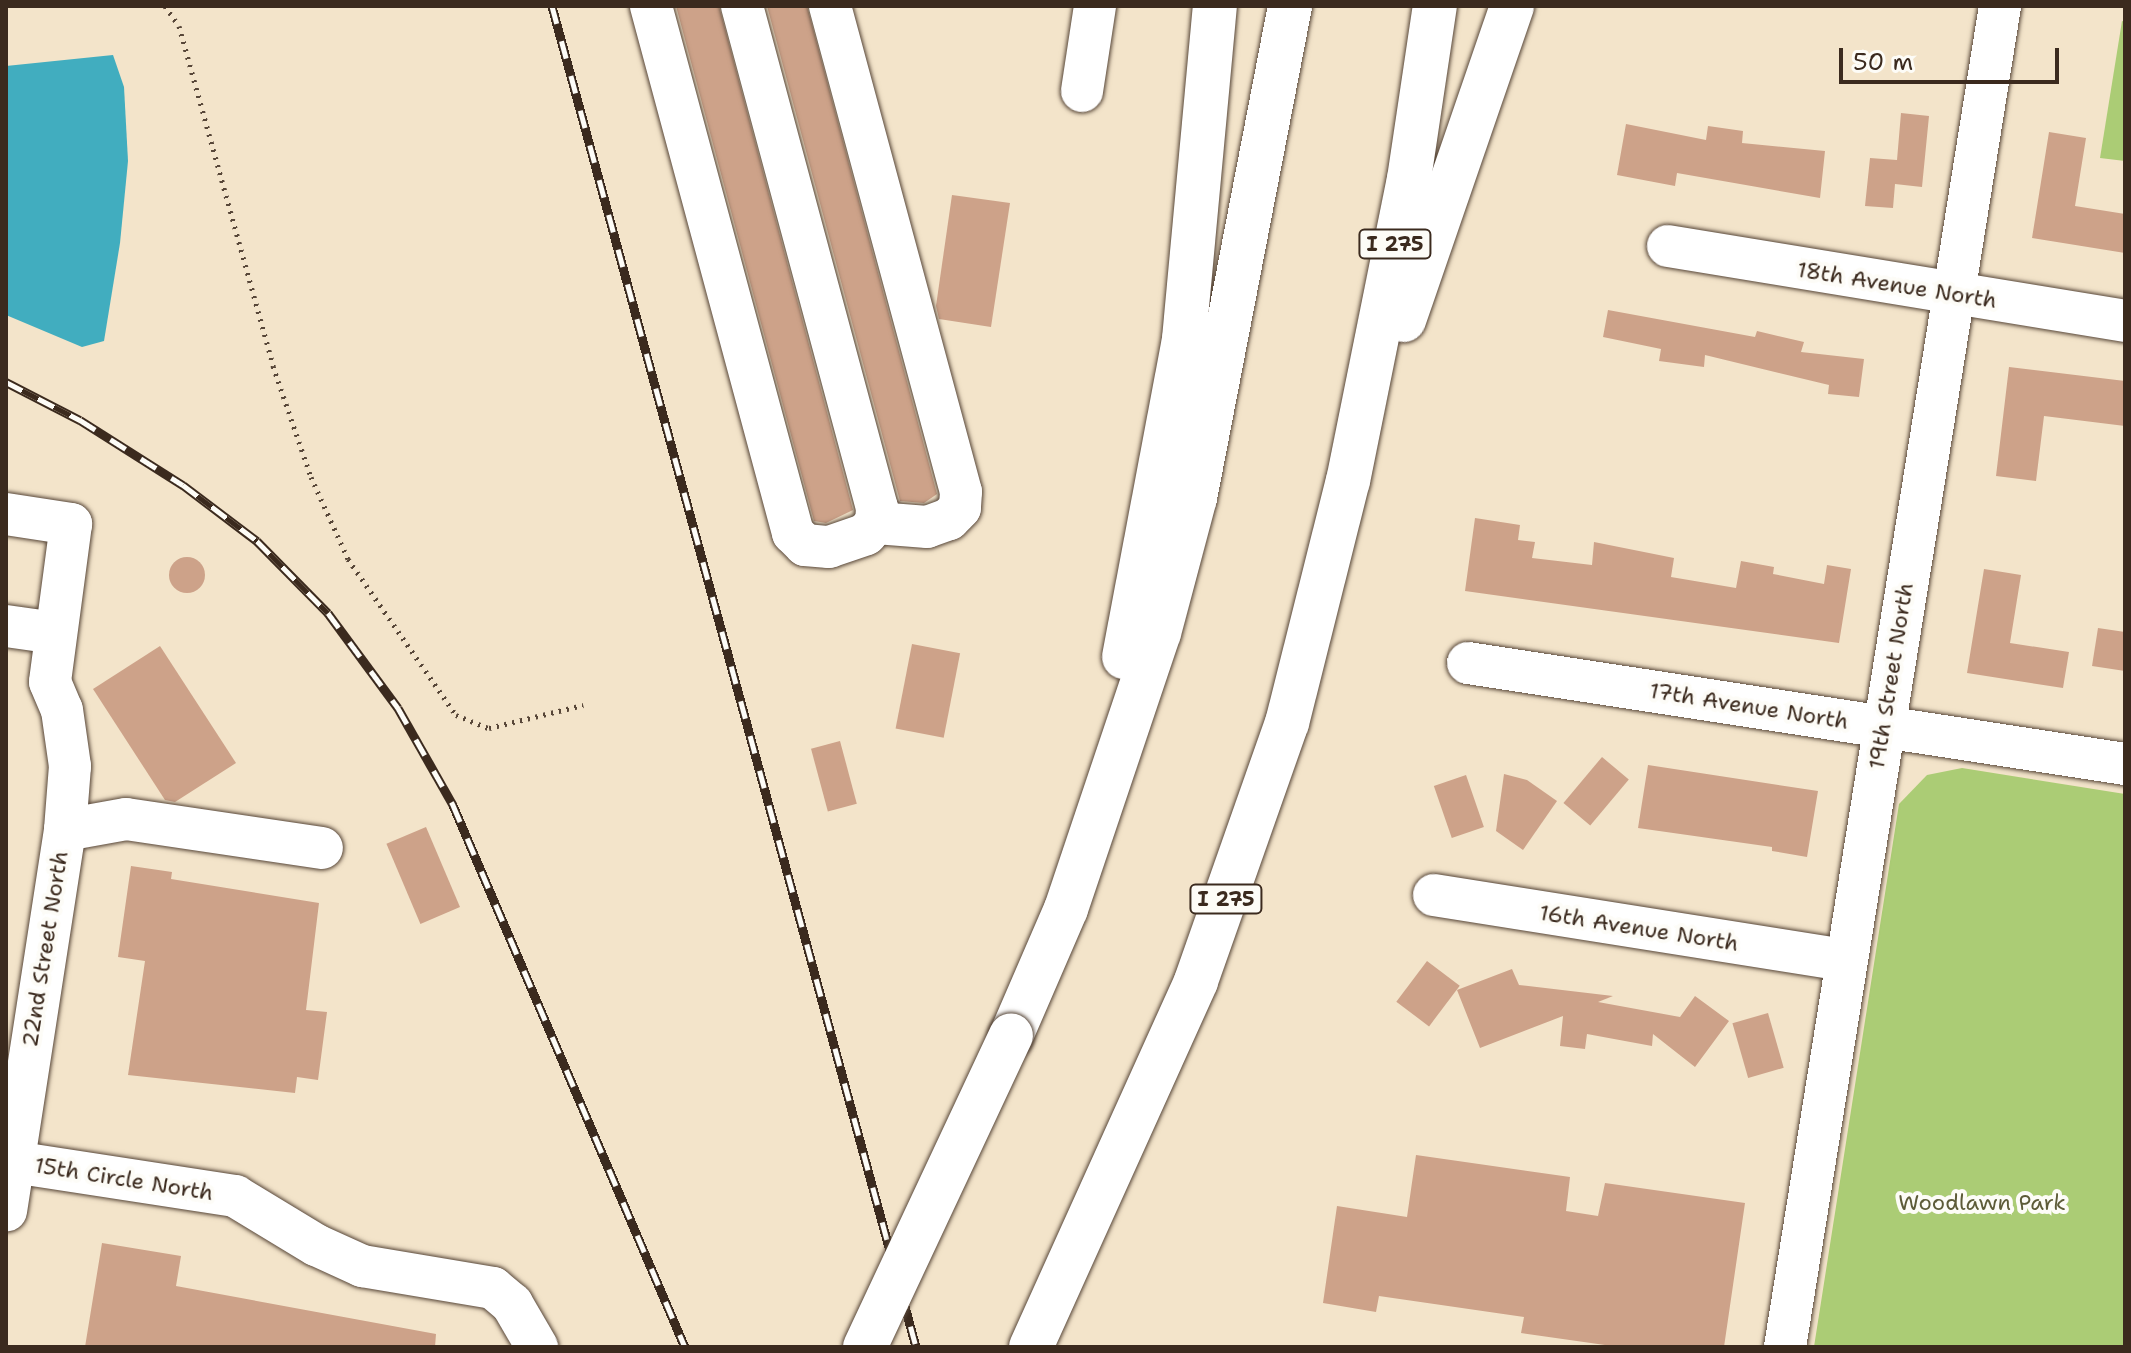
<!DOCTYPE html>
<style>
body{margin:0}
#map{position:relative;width:2131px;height:1353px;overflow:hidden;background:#f3e4ca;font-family:"Shantell Sans",sans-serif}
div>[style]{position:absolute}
.green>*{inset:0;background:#abcc75}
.water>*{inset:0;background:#41adbf}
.building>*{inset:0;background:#cda289;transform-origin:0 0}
.round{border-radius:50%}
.path>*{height:5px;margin-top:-2.5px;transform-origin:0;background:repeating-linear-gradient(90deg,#574638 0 2px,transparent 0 8px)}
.roads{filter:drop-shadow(0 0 2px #574638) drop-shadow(0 0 2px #574638)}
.minor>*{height:42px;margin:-21px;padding:0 21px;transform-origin:21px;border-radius:21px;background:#fff}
.highway>*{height:44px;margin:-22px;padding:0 22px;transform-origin:22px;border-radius:22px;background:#fff}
.rail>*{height:9px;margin-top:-4.5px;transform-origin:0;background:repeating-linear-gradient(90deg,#fdfcf7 0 18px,#3b2a1e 0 36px);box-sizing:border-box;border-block:2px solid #3b2a1e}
.bridges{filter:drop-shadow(0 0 2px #574638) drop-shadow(0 0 2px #574638)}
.highway-bridge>*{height:44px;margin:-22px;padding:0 22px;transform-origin:22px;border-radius:22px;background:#fff}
span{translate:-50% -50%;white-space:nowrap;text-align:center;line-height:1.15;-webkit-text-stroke:8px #fdfcf7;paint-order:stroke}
.shield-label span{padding:2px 6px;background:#fdfcf7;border:2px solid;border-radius:6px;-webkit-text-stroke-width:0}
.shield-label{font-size:20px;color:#3b2a1e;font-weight:700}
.street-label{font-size:22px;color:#3b2a1e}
.park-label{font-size:22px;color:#5d5b38}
.frame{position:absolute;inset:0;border:8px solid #3b2a1e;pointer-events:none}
.scale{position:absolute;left:1839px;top:48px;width:220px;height:36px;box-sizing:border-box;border:4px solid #3b2a1e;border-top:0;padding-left:10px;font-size:24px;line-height:28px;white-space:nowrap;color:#3b2a1e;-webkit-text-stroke:6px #fdfcf7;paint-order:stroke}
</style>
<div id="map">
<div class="green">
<i style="clip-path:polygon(2122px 21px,2125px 22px,2125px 161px,2100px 158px)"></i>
<i style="clip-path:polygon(1962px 768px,2125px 794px,2125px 1347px,1814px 1347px,1899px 804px,1927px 775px)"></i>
</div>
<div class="water">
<i style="clip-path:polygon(113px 55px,124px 87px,128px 161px,120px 243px,104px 341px,82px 347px,6px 315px,6px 66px)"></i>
</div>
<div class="building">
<i style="clip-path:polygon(676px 6px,719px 6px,853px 510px,826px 523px,814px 521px)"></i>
<i style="clip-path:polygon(767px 6px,807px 6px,937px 494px,924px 503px,900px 501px)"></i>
<i style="clip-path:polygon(1901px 113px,1929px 116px,1922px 187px,1895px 184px,1893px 208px,1865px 206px,1870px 158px,1897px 160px)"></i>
<i style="clip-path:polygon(1626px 124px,1706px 140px,1708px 126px,1743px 131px,1742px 143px,1825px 151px,1820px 198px,1677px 173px,1675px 186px,1617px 175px)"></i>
<i style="clip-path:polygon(2049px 132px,2086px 138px,2075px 206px,2125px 214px,2125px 253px,2032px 238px)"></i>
<i style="clip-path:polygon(952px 195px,1010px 203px,991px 327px,939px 319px,936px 306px)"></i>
<i style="clip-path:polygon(1608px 310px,1755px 337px,1757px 331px,1804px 342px,1801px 352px,1864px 359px,1859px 397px,1828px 394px,1829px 385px,1705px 355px,1704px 367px,1659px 361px,1661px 349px,1603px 337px)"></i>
<i style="clip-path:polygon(2009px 367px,2125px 381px,2125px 426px,2044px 416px,2036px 481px,1996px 476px)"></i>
<i style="clip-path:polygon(1475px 518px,1520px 525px,1518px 540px,1535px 542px,1532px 558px,1592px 565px,1594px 542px,1674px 558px,1671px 577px,1736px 588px,1741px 561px,1774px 567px,1773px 574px,1824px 584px,1827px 565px,1851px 569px,1839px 643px,1465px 591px)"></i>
<i class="round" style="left:169px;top:557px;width:36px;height:36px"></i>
<i style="clip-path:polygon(1984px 569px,2021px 575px,2010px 643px,2069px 652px,2063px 688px,1967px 673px)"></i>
<i style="clip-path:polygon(2098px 628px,2125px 632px,2125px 671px,2092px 666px)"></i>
<i style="left:912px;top:644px;width:49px;height:86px;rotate:11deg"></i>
<i style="clip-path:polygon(160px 646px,236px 763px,175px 802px,165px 800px,93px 689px)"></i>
<i style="left:840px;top:741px;width:65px;height:30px;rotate:75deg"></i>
<i style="left:1602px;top:757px;width:35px;height:60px;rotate:40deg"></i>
<i style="clip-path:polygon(1648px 765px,1818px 791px,1807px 857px,1772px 851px,1772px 847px,1638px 828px)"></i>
<i style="clip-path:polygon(1504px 774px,1527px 780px,1557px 801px,1523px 850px,1496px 831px)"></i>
<i style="left:1466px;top:775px;width:55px;height:34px;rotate:71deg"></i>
<i style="left:426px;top:827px;width:87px;height:43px;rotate:67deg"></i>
<i style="clip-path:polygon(131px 866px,172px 872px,171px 879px,319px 903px,306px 1010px,327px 1012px,318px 1080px,297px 1077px,295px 1093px,128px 1075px,145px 961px,118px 957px)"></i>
<i style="left:1427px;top:961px;width:41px;height:51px;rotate:37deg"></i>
<i style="clip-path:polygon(1512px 969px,1519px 985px,1613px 996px,1598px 1002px,1680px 1017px,1695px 996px,1729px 1021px,1695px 1067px,1653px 1034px,1652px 1046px,1587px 1034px,1585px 1049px,1560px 1046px,1563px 1016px,1480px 1048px,1457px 990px)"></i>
<i style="left:1768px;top:1013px;width:57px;height:37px;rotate:74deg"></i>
<i style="clip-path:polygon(1416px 1155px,1570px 1177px,1566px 1211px,1598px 1216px,1605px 1183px,1745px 1203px,1724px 1347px,1619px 1347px,1521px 1333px,1524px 1317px,1379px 1296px,1376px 1312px,1323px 1303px,1337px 1206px,1407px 1217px)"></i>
<i style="clip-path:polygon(102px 1243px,181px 1256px,176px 1286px,436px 1334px,435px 1347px,85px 1347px)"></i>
</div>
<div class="path">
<i style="left:165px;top:6px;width:24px;rotate:55deg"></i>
<i style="left:179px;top:26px;width:353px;rotate:74.5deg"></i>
<i style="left:273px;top:366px;width:117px;rotate:71.1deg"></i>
<i style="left:311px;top:477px;width:90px;rotate:65.7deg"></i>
<i style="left:348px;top:559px;width:190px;rotate:55.3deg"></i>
<i style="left:456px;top:715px;width:35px;rotate:22deg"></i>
<i style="left:489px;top:728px;width:97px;rotate:-13.7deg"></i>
</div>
<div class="roads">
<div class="minor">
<i style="left:651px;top:6px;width:546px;rotate:74.92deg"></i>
<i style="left:793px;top:533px;width:17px;rotate:45deg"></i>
<i style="left:805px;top:545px;width:24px;rotate:5deg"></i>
<i style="left:829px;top:547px;width:39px;rotate:-19deg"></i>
<i style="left:866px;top:534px;width:15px;rotate:-48deg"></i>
<i style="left:876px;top:523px;width:15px;rotate:-86deg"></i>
<i style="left:877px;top:508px;width:520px;rotate:-105.05deg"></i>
<i style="left:830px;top:6px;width:503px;rotate:74.91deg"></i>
<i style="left:961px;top:492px;width:16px;rotate:94deg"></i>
<i style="left:960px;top:508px;width:16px;rotate:135deg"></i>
<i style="left:949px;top:519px;width:23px;rotate:160deg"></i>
<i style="left:927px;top:527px;width:51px;rotate:-175.5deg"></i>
<i style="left:1082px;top:91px;width:86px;rotate:-81.3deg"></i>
<i style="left:1668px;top:246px;width:463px;rotate:9.3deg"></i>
<i style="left:6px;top:514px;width:66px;rotate:8.7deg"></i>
<i style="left:71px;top:524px;width:159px;rotate:97.6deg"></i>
<i style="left:50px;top:682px;width:30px;rotate:67deg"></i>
<i style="left:62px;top:710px;width:57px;rotate:81.9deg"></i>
<i style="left:70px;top:766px;width:64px;rotate:94.5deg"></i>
<i style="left:65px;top:830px;width:385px;rotate:98.8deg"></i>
<i style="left:6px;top:626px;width:50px;rotate:8deg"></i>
<i style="left:1468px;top:663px;width:665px;rotate:8.74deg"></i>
<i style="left:65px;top:830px;width:62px;rotate:-10.2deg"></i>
<i style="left:126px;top:819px;width:198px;rotate:8.4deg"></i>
<i style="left:1434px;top:895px;width:415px;rotate:9deg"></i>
<i style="left:13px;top:1162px;width:225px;rotate:8.7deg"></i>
<i style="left:235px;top:1196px;width:95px;rotate:31.2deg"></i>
<i style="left:316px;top:1245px;width:51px;rotate:24.5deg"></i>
<i style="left:362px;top:1266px;width:133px;rotate:9.5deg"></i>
<i style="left:493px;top:1288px;width:25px;rotate:40deg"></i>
<i style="left:512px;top:1304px;width:50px;rotate:59.8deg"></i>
<i style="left:1785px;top:1347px;width:1358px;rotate:-80.89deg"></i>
</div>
<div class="highway">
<i style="left:1404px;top:320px;width:332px;rotate:-71deg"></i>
<i style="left:1124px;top:657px;width:324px;rotate:-79.3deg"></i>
<i style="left:1184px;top:339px;width:334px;rotate:-84.7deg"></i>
<i style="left:1011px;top:1036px;width:138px;rotate:-66.6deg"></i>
<i style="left:1066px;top:909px;width:291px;rotate:-71.4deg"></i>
<i style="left:1159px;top:633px;width:140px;rotate:-75.1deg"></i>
<i style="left:1195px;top:498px;width:501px;rotate:-79.07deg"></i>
<i style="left:1031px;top:1347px;width:401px;rotate:-65.7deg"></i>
<i style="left:1196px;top:981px;width:274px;rotate:-70.6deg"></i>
<i style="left:1287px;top:723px;width:250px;rotate:-75.9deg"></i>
<i style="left:1348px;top:481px;width:308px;rotate:-78.6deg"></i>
<i style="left:1409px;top:179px;width:175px;rotate:-81.5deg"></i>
</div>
</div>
<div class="rail">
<i style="left:552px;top:6px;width:1390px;rotate:74.81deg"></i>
<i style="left:6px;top:382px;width:83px;rotate:27.2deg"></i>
<i style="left:80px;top:420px;width:122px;rotate:32.3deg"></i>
<i style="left:183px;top:485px;width:93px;rotate:37.1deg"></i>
<i style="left:257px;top:541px;width:101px;rotate:45.4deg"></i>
<i style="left:328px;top:613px;width:118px;rotate:53.6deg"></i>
<i style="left:398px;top:708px;width:112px;rotate:60.4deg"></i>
<i style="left:453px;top:805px;width:590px;rotate:66.83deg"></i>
</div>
<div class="bridges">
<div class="highway-bridge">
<i style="left:865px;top:1347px;width:344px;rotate:-64.9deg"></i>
</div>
</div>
<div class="shield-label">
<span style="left:1395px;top:244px">I 275</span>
<span style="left:1226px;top:899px">I 275</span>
</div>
<div class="street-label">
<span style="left:1897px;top:285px;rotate:9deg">18th Avenue North</span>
<span style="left:1891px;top:676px;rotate:-81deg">19th Street North</span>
<span style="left:1749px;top:706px;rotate:9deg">17th Avenue North</span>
<span style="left:1639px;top:928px;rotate:9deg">16th Avenue North</span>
<span style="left:45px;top:949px;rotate:-81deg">22nd Street North</span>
<span style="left:124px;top:1179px;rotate:9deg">15th Circle North</span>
</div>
<div class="park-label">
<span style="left:1982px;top:1203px">Woodlawn Park</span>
</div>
<div class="frame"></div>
<div class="scale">50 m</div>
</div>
